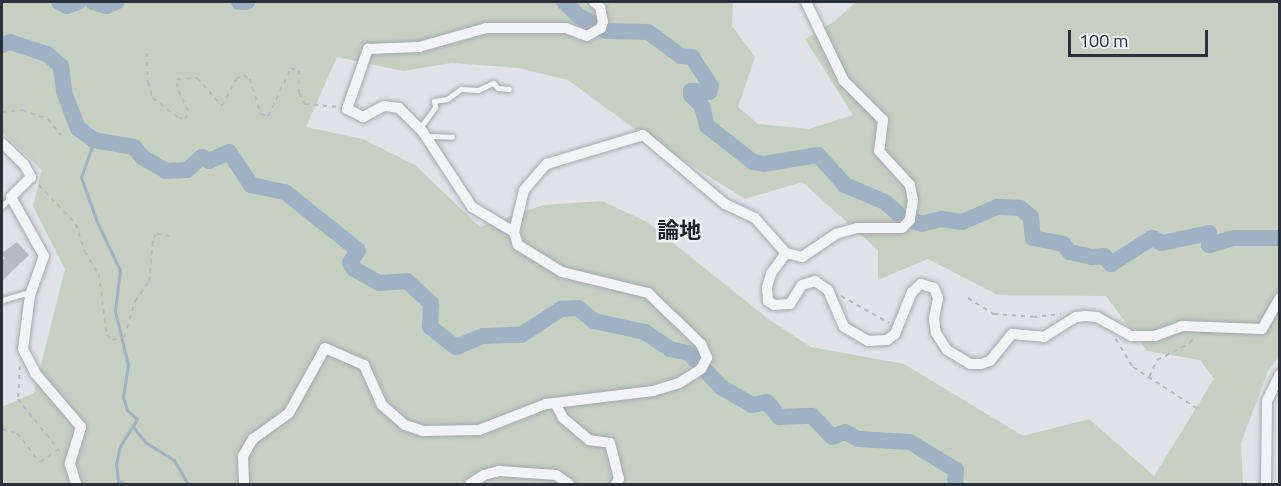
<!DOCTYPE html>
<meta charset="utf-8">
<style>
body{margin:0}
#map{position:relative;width:1281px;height:486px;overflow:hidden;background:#dfe2e7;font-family:"Titillium Web","Noto Sans JP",sans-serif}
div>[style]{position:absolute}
.green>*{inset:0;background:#c5d0c1}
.stream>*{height:3px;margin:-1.5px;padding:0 1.5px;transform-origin:1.5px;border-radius:1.5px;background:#9eb2c3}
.river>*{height:16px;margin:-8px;padding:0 8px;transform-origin:8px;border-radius:8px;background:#9eb2c3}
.building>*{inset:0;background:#b7bcc3}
.path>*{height:1.5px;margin-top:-0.75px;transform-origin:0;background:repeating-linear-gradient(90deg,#b5b9be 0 4.5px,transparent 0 9px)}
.roads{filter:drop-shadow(0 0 2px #a5a9b0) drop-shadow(0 0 2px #a5a9b0)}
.service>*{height:5px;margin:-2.5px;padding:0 2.5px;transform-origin:2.5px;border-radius:2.5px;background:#f1f3f5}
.minor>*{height:10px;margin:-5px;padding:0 5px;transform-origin:5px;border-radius:5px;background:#f1f3f5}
span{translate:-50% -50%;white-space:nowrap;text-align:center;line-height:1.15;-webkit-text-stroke:5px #eef1f4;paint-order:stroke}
.neighbourhood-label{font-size:22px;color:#1c222d;font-weight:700}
.frame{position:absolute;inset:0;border:3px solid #2a313c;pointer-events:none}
.scale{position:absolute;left:1068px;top:30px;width:140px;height:27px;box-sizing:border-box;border:3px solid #2a313c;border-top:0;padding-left:8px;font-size:18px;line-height:21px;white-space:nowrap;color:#2a313c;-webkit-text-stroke:4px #eef1f4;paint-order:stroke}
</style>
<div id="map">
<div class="green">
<i style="clip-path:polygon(evenodd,2px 2px,733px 2px,732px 26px,755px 57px,738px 107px,758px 124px,809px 129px,853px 115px,805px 39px,835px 21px,856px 2px,1279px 2px,1279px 357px,1268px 371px,1241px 443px,1243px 484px,2px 484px,2px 407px,34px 393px,65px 269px,33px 206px,42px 170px,2px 132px,2px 2px,337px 57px,403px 71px,451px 63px,519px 68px,568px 80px,643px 135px,745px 199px,802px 182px,878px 250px,878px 280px,928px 259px,998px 295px,1106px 296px,1147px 351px,1200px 360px,1214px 379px,1154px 476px,1089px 419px,1023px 436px,904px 364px,811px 347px,767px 318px,647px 222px,602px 201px,543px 205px,480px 227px,415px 165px,363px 139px,306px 127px,337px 57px)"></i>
</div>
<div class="stream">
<i style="left:94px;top:140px;width:39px;rotate:109deg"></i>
<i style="left:81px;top:177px;width:48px;rotate:70.4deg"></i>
<i style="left:97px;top:222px;width:53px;rotate:64.4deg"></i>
<i style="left:120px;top:270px;width:41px;rotate:97deg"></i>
<i style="left:115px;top:311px;width:56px;rotate:76.5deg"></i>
<i style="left:128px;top:365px;width:32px;rotate:99deg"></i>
<i style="left:123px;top:397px;width:14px;rotate:73deg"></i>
<i style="left:127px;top:410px;width:13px;rotate:42deg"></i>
<i style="left:137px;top:419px;width:32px;rotate:122deg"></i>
<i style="left:120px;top:446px;width:17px;rotate:103deg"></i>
<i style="left:116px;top:463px;width:18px;rotate:84deg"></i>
<i style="left:118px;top:481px;width:9px;rotate:21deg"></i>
<i style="left:134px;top:428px;width:18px;rotate:52deg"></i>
<i style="left:145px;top:442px;width:34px;rotate:32deg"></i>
<i style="left:174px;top:460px;width:28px;rotate:60deg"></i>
</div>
<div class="river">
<i style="left:59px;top:2px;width:9px;rotate:27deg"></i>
<i style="left:67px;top:6px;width:12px;rotate:-20deg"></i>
<i style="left:93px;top:2px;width:14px;rotate:17deg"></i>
<i style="left:106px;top:6px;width:11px;rotate:-22deg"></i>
<i style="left:239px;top:2px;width:8px"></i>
<i style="left:564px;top:2px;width:21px;rotate:43deg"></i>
<i style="left:579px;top:16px;width:31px;rotate:29deg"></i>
<i style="left:606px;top:31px;width:42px;rotate:1.4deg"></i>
<i style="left:648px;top:32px;width:41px;rotate:36deg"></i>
<i style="left:681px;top:56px;width:11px;rotate:5deg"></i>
<i style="left:692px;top:57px;width:35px;rotate:57deg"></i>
<i style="left:711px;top:86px;width:6px;rotate:108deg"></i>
<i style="left:709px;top:92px;width:18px;rotate:-177deg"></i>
<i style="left:691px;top:91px;width:4px;rotate:90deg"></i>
<i style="left:691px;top:95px;width:16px;rotate:45deg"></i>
<i style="left:702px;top:106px;width:21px;rotate:76deg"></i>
<i style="left:707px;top:126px;width:58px;rotate:38deg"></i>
<i style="left:753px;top:162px;width:11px;rotate:10deg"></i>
<i style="left:764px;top:164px;width:55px;rotate:-9.5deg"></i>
<i style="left:818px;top:155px;width:40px;rotate:48deg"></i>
<i style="left:845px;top:185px;width:43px;rotate:23deg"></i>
<i style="left:885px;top:202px;width:20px;rotate:41deg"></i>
<i style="left:900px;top:215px;width:23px;rotate:23deg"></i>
<i style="left:921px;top:224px;width:21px;rotate:-14deg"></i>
<i style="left:941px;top:219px;width:21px;rotate:8deg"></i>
<i style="left:962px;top:222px;width:38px;rotate:-23deg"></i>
<i style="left:997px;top:207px;width:23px;rotate:2deg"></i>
<i style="left:1020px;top:208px;width:14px;rotate:39deg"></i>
<i style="left:1031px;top:217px;width:21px;rotate:85deg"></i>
<i style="left:1033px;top:238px;width:31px;rotate:11deg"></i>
<i style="left:1063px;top:244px;width:11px;rotate:49deg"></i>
<i style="left:1070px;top:252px;width:23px;rotate:13deg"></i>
<i style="left:1092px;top:257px;width:12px;rotate:-5deg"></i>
<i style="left:1104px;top:256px;width:11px;rotate:49deg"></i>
<i style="left:1111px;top:264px;width:49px;rotate:-32.4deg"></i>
<i style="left:1152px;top:238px;width:11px;rotate:27deg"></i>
<i style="left:1162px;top:243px;width:48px;rotate:-12deg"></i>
<i style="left:1209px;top:233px;width:12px;rotate:90deg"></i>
<i style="left:1209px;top:245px;width:26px;rotate:-16deg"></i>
<i style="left:1234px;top:238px;width:46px"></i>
<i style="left:2px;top:45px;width:9px;rotate:-21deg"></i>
<i style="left:10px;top:42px;width:39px;rotate:18deg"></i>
<i style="left:47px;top:54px;width:18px;rotate:41deg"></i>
<i style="left:61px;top:66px;width:26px;rotate:83deg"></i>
<i style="left:64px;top:92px;width:39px;rotate:69deg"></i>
<i style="left:78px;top:128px;width:20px;rotate:37deg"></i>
<i style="left:94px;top:140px;width:41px;rotate:9.9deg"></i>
<i style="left:134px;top:147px;width:13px;rotate:51deg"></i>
<i style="left:142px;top:157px;width:28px;rotate:30deg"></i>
<i style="left:166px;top:171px;width:21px;rotate:-3deg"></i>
<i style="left:187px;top:170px;width:20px;rotate:-41deg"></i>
<i style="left:202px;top:157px;width:8px;rotate:30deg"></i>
<i style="left:209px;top:161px;width:22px;rotate:-24deg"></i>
<i style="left:229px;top:152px;width:40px;rotate:56deg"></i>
<i style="left:251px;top:185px;width:35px;rotate:12deg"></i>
<i style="left:285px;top:192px;width:93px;rotate:38.5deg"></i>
<i style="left:358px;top:250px;width:15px;rotate:122deg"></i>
<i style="left:350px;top:263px;width:7px;rotate:56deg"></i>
<i style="left:354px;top:269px;width:29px;rotate:29deg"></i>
<i style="left:379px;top:283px;width:28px;rotate:-4deg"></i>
<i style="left:407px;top:281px;width:33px;rotate:43deg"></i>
<i style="left:431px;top:303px;width:24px;rotate:92deg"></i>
<i style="left:430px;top:327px;width:33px;rotate:38deg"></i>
<i style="left:456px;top:347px;width:29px;rotate:-22deg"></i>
<i style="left:483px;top:336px;width:38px;rotate:-2deg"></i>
<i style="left:521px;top:335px;width:48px;rotate:-33deg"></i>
<i style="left:561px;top:309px;width:17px;rotate:-3deg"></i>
<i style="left:578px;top:308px;width:21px;rotate:39deg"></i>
<i style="left:594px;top:321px;width:52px;rotate:12.2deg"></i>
<i style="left:645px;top:332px;width:30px;rotate:34deg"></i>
<i style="left:670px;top:349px;width:19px;rotate:12deg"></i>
<i style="left:689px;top:353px;width:47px;rotate:46.7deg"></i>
<i style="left:721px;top:387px;width:36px;rotate:30deg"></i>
<i style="left:752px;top:405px;width:15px;rotate:-11deg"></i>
<i style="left:767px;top:402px;width:19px;rotate:51deg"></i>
<i style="left:779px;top:417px;width:33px;rotate:-2deg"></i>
<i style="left:812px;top:416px;width:29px;rotate:46deg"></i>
<i style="left:832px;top:437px;width:14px;rotate:-21deg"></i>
<i style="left:845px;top:432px;width:15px;rotate:28deg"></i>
<i style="left:858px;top:439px;width:52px;rotate:3.3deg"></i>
<i style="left:910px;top:442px;width:54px;rotate:31.3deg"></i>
<i style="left:956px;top:470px;width:14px;rotate:94deg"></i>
</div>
<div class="building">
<i style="clip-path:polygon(17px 242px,29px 255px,2px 281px,2px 260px,5px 259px,2px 253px)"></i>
</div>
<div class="path">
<i style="left:147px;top:53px;width:29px;rotate:88deg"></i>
<i style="left:148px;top:82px;width:17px;rotate:73deg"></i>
<i style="left:153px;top:98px;width:33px;rotate:38deg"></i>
<i style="left:179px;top:118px;width:6px;rotate:9deg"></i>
<i style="left:185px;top:119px;width:9px;rotate:-69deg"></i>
<i style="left:188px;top:111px;width:25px;rotate:-116deg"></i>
<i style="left:177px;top:88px;width:9px;rotate:-90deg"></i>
<i style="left:177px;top:79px;width:20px;rotate:-3deg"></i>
<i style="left:197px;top:78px;width:38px;rotate:48deg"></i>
<i style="left:222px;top:106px;width:30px;rotate:-63deg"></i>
<i style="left:236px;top:79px;width:9px;rotate:-27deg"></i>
<i style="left:244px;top:75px;width:7px;rotate:34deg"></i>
<i style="left:250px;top:79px;width:37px;rotate:73deg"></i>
<i style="left:261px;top:114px;width:7px;rotate:16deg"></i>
<i style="left:268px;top:116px;width:53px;rotate:-64.4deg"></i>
<i style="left:291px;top:68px;width:9px;rotate:21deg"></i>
<i style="left:299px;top:71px;width:22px;rotate:90deg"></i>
<i style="left:299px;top:93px;width:13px;rotate:61deg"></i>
<i style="left:305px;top:104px;width:32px;rotate:5deg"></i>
<i style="left:2px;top:112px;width:20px;rotate:-6deg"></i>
<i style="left:22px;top:110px;width:28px;rotate:19deg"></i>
<i style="left:48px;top:119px;width:21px;rotate:51deg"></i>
<i style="left:39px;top:185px;width:54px;rotate:46.5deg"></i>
<i style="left:76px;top:224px;width:29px;rotate:72deg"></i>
<i style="left:85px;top:252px;width:26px;rotate:58deg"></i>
<i style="left:99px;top:274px;width:62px;rotate:82.5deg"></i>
<i style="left:107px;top:335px;width:7px;rotate:45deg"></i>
<i style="left:112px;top:340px;width:12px;rotate:-14deg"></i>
<i style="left:124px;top:337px;width:38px;rotate:-73deg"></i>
<i style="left:135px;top:301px;width:24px;rotate:-54deg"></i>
<i style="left:149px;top:282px;width:44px;rotate:-84.8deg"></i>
<i style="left:153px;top:238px;width:6px;rotate:-45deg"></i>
<i style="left:157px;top:234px;width:13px;rotate:9deg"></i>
<i style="left:841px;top:296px;width:55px;rotate:29.4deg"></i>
<i style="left:968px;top:298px;width:31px;rotate:32deg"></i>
<i style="left:994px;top:314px;width:39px;rotate:4deg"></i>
<i style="left:1033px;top:317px;width:28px;rotate:-6deg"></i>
<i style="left:1116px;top:339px;width:33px;rotate:59deg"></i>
<i style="left:1133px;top:367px;width:77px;rotate:32.9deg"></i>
<i style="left:20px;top:366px;width:33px;rotate:93deg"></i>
<i style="left:18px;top:399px;width:70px;rotate:51.3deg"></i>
<i style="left:1149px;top:377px;width:19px;rotate:-65deg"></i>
<i style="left:1157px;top:360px;width:37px;rotate:-27deg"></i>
<i style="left:1190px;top:343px;width:6px;rotate:-59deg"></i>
<i style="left:2px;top:429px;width:16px;rotate:15deg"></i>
<i style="left:17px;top:433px;width:37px;rotate:52deg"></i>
<i style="left:40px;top:462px;width:21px;rotate:-35deg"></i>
</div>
<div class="roads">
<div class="service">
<i style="left:420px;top:128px;width:26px;rotate:-54deg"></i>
<i style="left:435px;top:107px;width:6px;rotate:-99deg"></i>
<i style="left:434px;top:101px;width:13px;rotate:-9deg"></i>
<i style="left:447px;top:99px;width:17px;rotate:-36deg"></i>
<i style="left:461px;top:89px;width:17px;rotate:3deg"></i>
<i style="left:478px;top:90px;width:17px;rotate:-25deg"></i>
<i style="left:493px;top:83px;width:7px;rotate:45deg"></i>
<i style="left:498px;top:88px;width:11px;rotate:5deg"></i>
<i style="left:427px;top:136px;width:25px;rotate:2deg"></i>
<i style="left:2px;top:206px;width:13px;rotate:-45deg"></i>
<i style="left:2px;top:300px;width:29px;rotate:-16deg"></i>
</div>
<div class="minor">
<i style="left:806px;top:2px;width:88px;rotate:64.3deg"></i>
<i style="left:844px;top:81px;width:55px;rotate:45deg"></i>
<i style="left:883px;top:120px;width:31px;rotate:97deg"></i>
<i style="left:879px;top:151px;width:46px;rotate:47.6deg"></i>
<i style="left:910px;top:185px;width:15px;rotate:79deg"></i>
<i style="left:913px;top:200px;width:20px;rotate:99deg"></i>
<i style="left:910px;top:220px;width:11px;rotate:135deg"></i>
<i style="left:902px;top:228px;width:45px;rotate:180deg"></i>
<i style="left:857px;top:228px;width:22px;rotate:164deg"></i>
<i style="left:836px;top:234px;width:41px;rotate:145.9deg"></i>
<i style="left:802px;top:257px;width:16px;rotate:-166deg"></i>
<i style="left:786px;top:253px;width:26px;rotate:126deg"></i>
<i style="left:771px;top:274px;width:14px;rotate:107deg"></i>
<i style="left:767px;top:287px;width:14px;rotate:86deg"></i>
<i style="left:768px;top:301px;width:7px;rotate:34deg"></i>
<i style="left:774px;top:305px;width:16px;rotate:-4deg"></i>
<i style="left:790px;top:304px;width:22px;rotate:-58deg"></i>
<i style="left:802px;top:285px;width:14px;rotate:-17deg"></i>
<i style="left:815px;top:281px;width:16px;rotate:35deg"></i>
<i style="left:828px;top:290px;width:40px;rotate:66.6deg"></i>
<i style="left:844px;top:327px;width:28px;rotate:30deg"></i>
<i style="left:868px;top:341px;width:19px;rotate:-3deg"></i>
<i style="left:887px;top:340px;width:10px;rotate:-37deg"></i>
<i style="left:895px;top:334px;width:45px;rotate:-68deg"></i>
<i style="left:912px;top:292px;width:12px;rotate:-42deg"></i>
<i style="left:921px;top:284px;width:6px;rotate:18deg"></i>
<i style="left:927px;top:286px;width:7px;rotate:16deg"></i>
<i style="left:934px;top:288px;width:11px;rotate:68deg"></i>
<i style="left:938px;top:298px;width:21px;rotate:101deg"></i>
<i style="left:934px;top:319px;width:14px;rotate:82deg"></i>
<i style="left:936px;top:333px;width:20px;rotate:57deg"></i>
<i style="left:947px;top:350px;width:27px;rotate:31deg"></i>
<i style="left:970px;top:364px;width:11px"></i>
<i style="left:981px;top:364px;width:9px;rotate:-18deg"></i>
<i style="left:990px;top:361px;width:35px;rotate:-51deg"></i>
<i style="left:1012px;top:334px;width:32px;rotate:5deg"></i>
<i style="left:1044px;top:337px;width:38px;rotate:-32deg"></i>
<i style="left:1076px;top:317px;width:10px;rotate:-6deg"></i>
<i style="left:1086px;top:316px;width:11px;rotate:5deg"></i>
<i style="left:1097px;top:317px;width:39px;rotate:29deg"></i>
<i style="left:1131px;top:336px;width:24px"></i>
<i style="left:1155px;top:336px;width:29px;rotate:-20deg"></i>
<i style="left:1182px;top:326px;width:80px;rotate:2.1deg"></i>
<i style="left:1262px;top:329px;width:36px;rotate:-60deg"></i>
<i style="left:2px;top:143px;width:30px;rotate:44deg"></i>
<i style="left:24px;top:164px;width:15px;rotate:62deg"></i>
<i style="left:31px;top:177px;width:28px;rotate:135deg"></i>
<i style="left:11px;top:197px;width:68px;rotate:60.8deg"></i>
<i style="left:44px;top:256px;width:41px;rotate:109.7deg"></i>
<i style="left:30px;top:295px;width:54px;rotate:97.4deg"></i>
<i style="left:23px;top:349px;width:27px;rotate:63deg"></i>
<i style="left:35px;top:373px;width:71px;rotate:49.6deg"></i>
<i style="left:81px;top:427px;width:39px;rotate:107deg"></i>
<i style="left:70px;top:464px;width:21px;rotate:73deg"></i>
<i style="left:514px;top:232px;width:49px;rotate:-149.2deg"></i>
<i style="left:472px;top:207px;width:90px;rotate:-123.2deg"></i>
<i style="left:423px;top:132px;width:34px;rotate:-135deg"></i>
<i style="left:399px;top:108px;width:15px;rotate:-172deg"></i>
<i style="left:384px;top:106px;width:24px;rotate:152deg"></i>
<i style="left:363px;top:117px;width:18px;rotate:-153deg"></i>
<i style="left:347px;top:109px;width:64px;rotate:-70.7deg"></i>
<i style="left:368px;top:49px;width:51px;rotate:-2.2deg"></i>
<i style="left:419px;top:47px;width:70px;rotate:-15.8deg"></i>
<i style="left:486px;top:28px;width:80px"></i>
<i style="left:566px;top:28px;width:22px;rotate:21deg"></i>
<i style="left:587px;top:36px;width:16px;rotate:-30deg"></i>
<i style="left:601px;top:28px;width:6px;rotate:-72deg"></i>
<i style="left:603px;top:22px;width:15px;rotate:-101deg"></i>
<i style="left:600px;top:7px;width:8px;rotate:-140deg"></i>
<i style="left:555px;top:403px;width:17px;rotate:62deg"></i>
<i style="left:563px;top:418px;width:34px;rotate:40deg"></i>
<i style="left:589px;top:440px;width:21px;rotate:8deg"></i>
<i style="left:610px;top:443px;width:37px;rotate:76deg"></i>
<i style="left:619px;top:479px;width:6px;rotate:121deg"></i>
<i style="left:244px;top:484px;width:28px;rotate:-92deg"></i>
<i style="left:243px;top:456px;width:20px;rotate:-60deg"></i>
<i style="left:253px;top:439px;width:44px;rotate:-35.8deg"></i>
<i style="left:289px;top:413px;width:74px;rotate:-61deg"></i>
<i style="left:325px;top:348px;width:43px;rotate:23.6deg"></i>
<i style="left:364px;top:365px;width:44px;rotate:65.8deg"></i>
<i style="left:382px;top:405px;width:30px;rotate:41deg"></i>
<i style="left:405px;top:425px;width:19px;rotate:18deg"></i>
<i style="left:423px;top:431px;width:56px;rotate:-1deg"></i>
<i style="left:479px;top:430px;width:72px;rotate:-21.2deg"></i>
<i style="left:546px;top:404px;width:108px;rotate:-6.9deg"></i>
<i style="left:653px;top:391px;width:27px;rotate:-17deg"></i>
<i style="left:679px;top:383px;width:26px;rotate:-32deg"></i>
<i style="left:701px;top:369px;width:13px;rotate:-61deg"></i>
<i style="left:707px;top:358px;width:15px;rotate:-113deg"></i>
<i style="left:701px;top:344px;width:74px;rotate:-136.1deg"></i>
<i style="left:648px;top:293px;width:89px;rotate:-166.3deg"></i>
<i style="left:562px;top:272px;width:52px;rotate:-148.5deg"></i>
<i style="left:518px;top:245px;width:14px;rotate:-107deg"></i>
<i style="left:514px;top:232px;width:43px;rotate:-76.6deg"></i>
<i style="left:524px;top:190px;width:35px;rotate:-49deg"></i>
<i style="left:547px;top:164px;width:100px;rotate:-16.8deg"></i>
<i style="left:643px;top:135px;width:107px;rotate:40.1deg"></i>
<i style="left:725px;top:204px;width:33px;rotate:25deg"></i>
<i style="left:755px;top:218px;width:47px;rotate:48.5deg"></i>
<i style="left:470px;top:484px;width:17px;rotate:-33deg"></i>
<i style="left:484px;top:475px;width:16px;rotate:-15deg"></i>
<i style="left:499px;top:471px;width:57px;rotate:4deg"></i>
<i style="left:556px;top:475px;width:16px;rotate:35deg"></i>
<i style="left:1266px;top:484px;width:83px;rotate:-89.3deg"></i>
<i style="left:1267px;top:401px;width:30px;rotate:-64deg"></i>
</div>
</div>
<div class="neighbourhood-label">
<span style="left:679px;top:231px">論地</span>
</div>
<div class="frame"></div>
<div class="scale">100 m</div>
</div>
